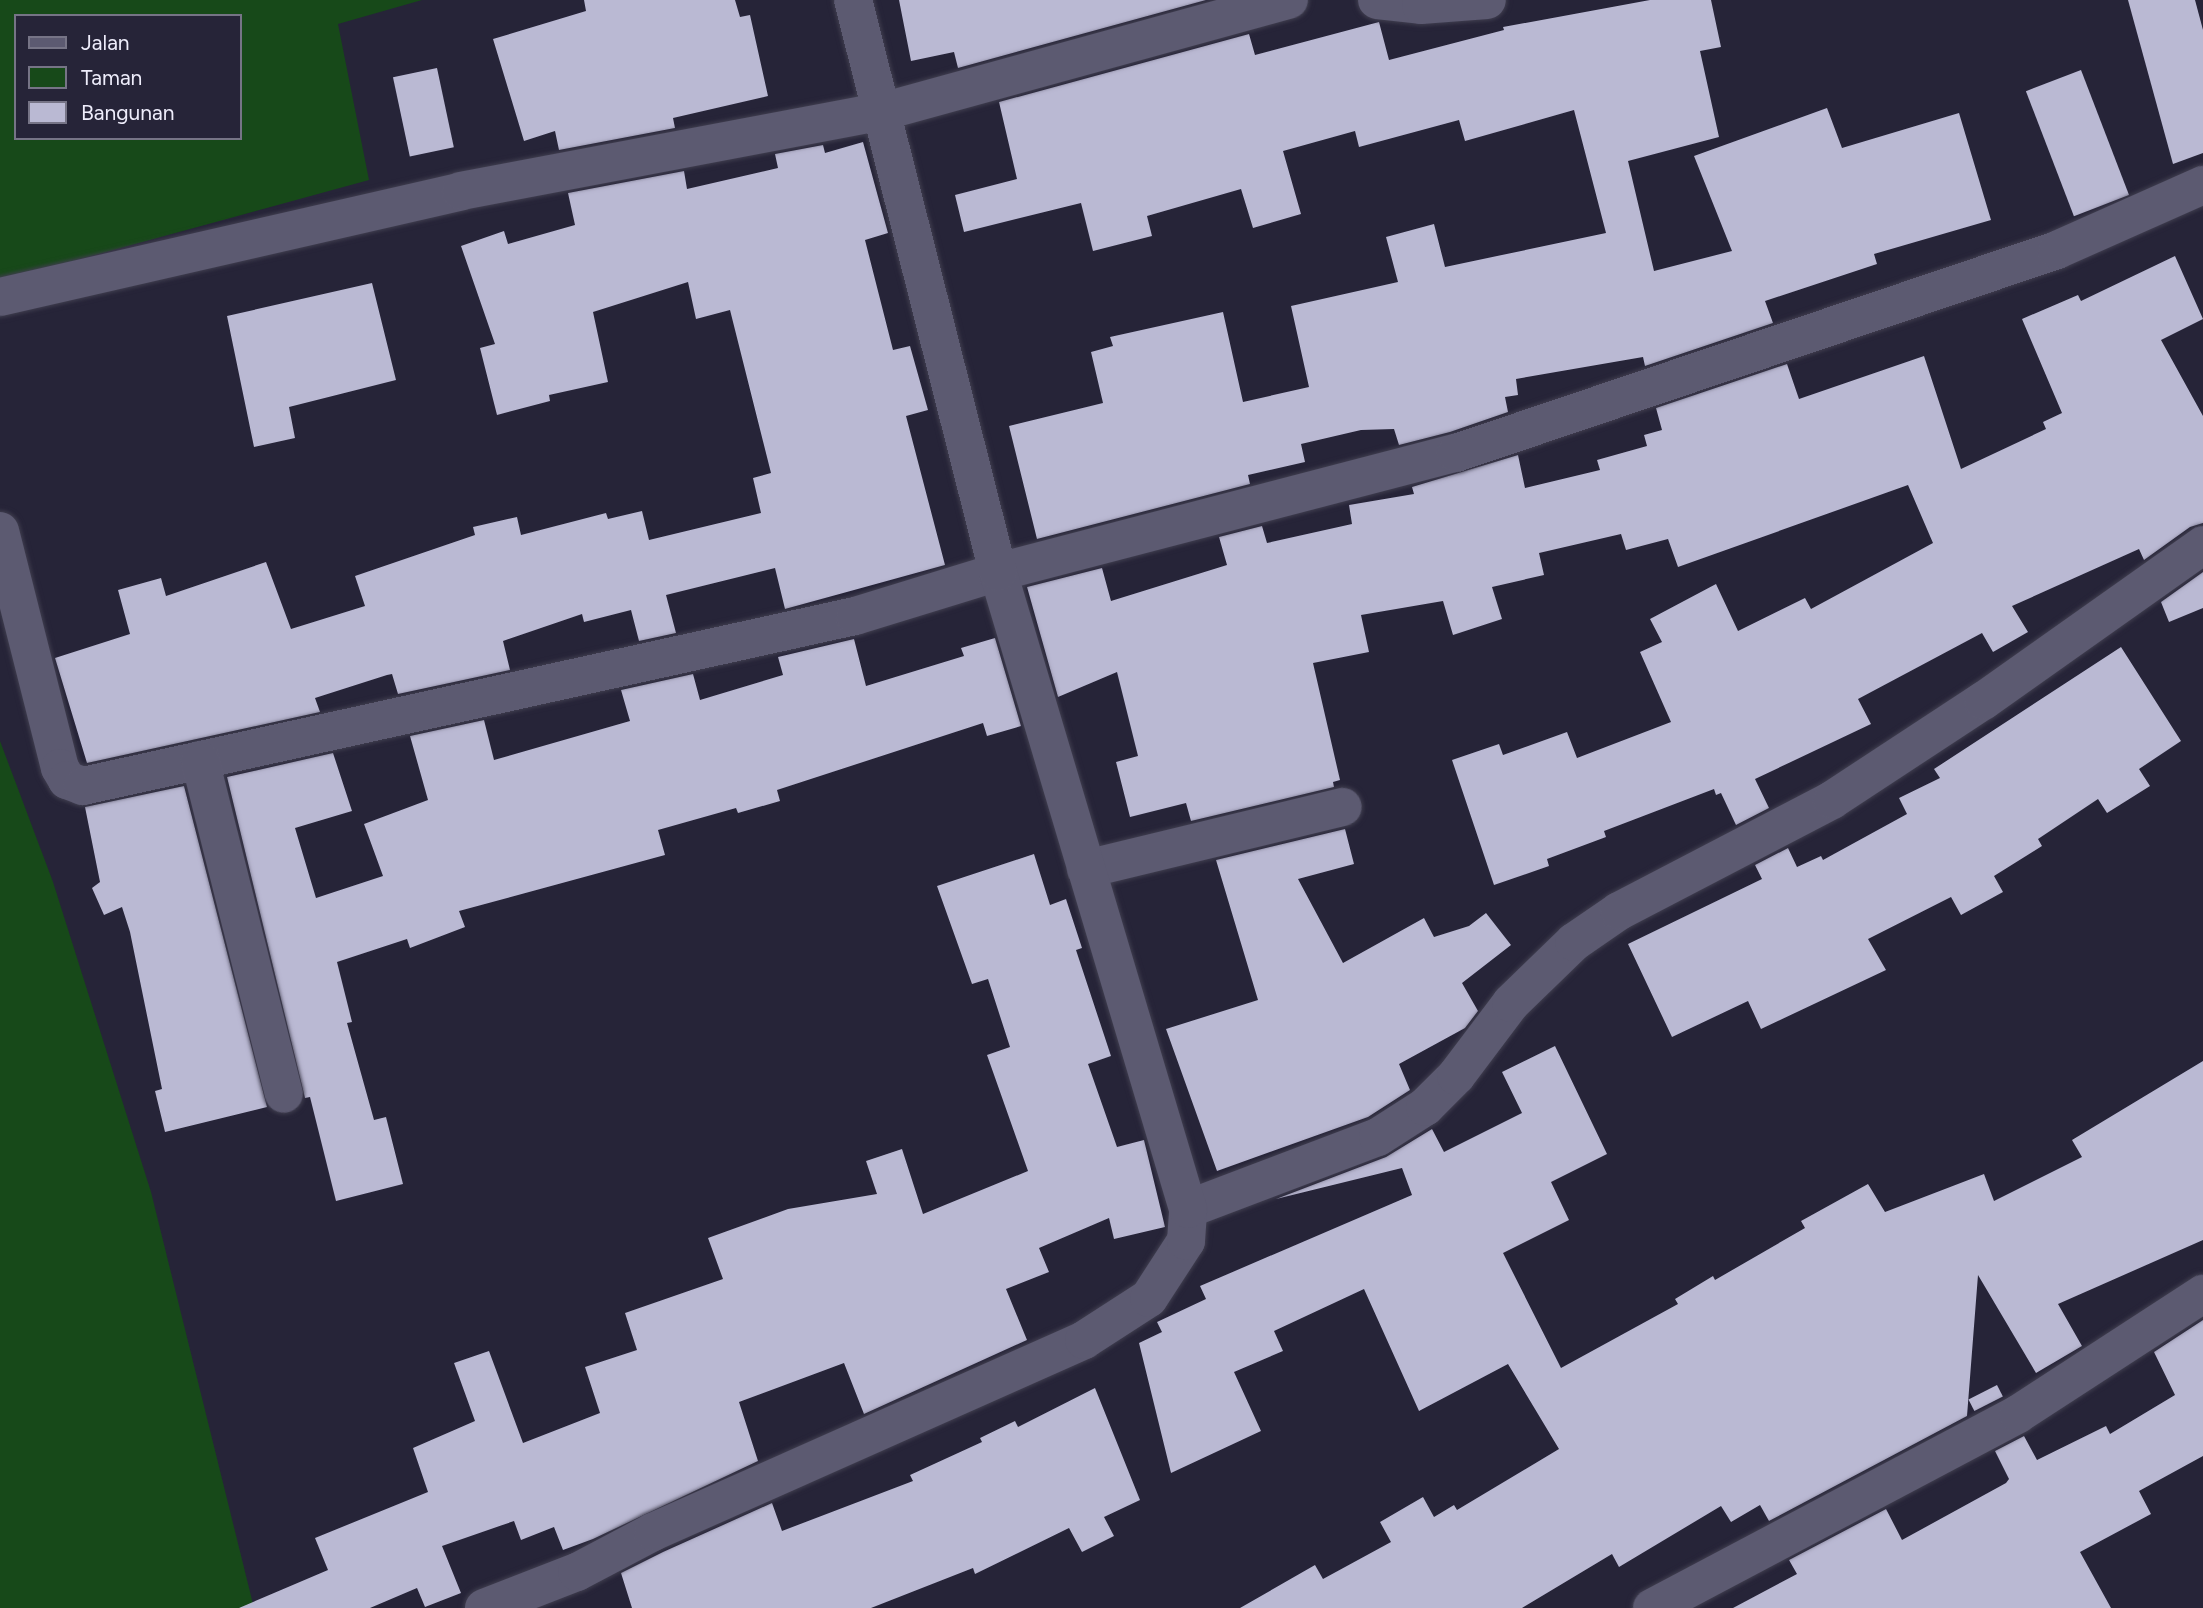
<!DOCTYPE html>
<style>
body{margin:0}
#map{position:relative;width:2203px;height:1608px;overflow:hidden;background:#262438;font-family:Figtree,sans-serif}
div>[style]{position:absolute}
.green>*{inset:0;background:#174919}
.building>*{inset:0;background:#bab9d3;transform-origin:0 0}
.roads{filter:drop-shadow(0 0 2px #403e4f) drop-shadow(0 0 2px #403e4f)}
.minor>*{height:38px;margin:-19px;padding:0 19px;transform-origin:19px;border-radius:19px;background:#5c5a71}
span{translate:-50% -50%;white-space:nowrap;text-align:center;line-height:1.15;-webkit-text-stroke:7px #262438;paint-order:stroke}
.legend{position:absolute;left:14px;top:14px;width:228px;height:126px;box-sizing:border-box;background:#262438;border:2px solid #767486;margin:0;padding:9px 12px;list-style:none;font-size:21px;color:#eeedfb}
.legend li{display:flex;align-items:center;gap:14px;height:35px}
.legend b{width:35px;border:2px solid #767486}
</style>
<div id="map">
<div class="green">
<i style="clip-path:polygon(evenodd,0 0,422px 0,338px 24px,369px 180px,0 281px,0 0,16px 16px,240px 16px,240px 138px,16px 138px,16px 16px)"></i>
<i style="clip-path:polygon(0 741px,53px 882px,151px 1192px,254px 1608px,0 1608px)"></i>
</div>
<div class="building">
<i style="clip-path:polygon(584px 0,735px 0,740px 17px,750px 15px,768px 96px,673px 118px,675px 128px,559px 150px,555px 131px,524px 141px,493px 39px,586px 11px)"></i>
<i style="clip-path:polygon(899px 0,1206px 0,958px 68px,954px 52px,911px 61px)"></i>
<i style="clip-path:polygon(1650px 0,1711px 0,1721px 47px,1700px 51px,1719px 137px,1628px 161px,1654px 271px,1732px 251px,1694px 156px,1827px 108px,1842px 148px,1959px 113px,1991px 220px,1874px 254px,1877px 264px,1765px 301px,1773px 323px,1645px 366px,1643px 357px,1516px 379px,1518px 395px,1505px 397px,1508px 412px,1450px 432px,1399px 445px,1394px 429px,1361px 430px,1301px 444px,1305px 462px,1248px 475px,1250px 484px,1037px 539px,1009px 426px,1103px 403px,1091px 352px,1113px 346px,1110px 337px,1223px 312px,1243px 402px,1309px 387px,1291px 306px,1398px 282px,1386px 237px,1434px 224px,1445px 267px,1606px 233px,1574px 110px,1465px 141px,1459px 120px,1359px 147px,1355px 131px,1283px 151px,1301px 214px,1253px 228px,1241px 189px,1147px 216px,1152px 236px,1093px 251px,1081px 203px,964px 232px,955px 195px,1017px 179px,999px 102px,1249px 34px,1255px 55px,1379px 22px,1389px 60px,1504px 30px,1503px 27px)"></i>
<i style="clip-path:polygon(2128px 0,2195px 0,2203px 30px,2203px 153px,2173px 164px)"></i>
<i style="left:437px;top:68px;width:81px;height:45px;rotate:78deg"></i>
<i style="left:2081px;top:70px;width:134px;height:59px;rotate:69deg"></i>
<i style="clip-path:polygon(863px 142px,888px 233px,865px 240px,893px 350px,910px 346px,928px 410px,906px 416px,945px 565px,785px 609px,775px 568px,666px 595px,676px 633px,639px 641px,631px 610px,584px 622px,582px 614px,503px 641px,510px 670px,398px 694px,392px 674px,387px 675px,315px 698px,320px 712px,87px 763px,55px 658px,130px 634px,118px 590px,161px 578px,166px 596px,266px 562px,291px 629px,365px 606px,355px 576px,475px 535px,473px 527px,517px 517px,521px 535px,606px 513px,608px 519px,642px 511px,649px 540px,761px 513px,753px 478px,771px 473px,730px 310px,696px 319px,688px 282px,593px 312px,608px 382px,549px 395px,550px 401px,497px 415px,480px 348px,495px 344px,461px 246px,504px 231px,508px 244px,575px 225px,568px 193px,684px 171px,687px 189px,778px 168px,775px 154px,823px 145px,825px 153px)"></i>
<i style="clip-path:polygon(2175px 256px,2203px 319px,2161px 340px,2203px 416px,2203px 523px,2190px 527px,2144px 560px,2139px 549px,2012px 606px,2028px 632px,1993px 652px,1982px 633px,1858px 699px,1871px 724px,1755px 779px,1769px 808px,1736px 825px,1721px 793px,1716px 795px,1714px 789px,1604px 831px,1606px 837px,1547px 859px,1549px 866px,1494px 885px,1452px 760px,1499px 744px,1503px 755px,1567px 732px,1577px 758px,1671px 722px,1640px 652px,1662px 642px,1650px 619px,1716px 584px,1738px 631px,1805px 598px,1811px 609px,1933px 543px,1908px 485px,1678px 567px,1668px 539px,1626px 550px,1621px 534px,1539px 553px,1544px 575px,1492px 587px,1502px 619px,1453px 635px,1443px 601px,1361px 615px,1369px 652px,1313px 663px,1340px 780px,1333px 782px,1334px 787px,1191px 821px,1186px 803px,1130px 817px,1116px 762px,1138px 756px,1117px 672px,1058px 697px,1027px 587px,1102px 568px,1111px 601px,1227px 565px,1219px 537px,1262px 526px,1267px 543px,1352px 524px,1349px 505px,1414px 494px,1412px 487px,1518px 455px,1525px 488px,1600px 470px,1597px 460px,1647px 446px,1644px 435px,1662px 430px,1656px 408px,1787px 364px,1799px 399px,1924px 356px,1961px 469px,2046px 429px,2043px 422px,2062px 413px,2022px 319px,2078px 295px,2081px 301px)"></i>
<i style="clip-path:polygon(372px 283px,396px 380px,289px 407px,295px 438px,254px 447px,227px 316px)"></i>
<i style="clip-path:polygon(2203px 572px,2203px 608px,2169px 622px,2161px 602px)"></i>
<i style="clip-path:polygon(995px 638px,1021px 726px,987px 736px,983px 723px,777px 790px,780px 801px,738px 813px,736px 808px,658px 830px,665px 855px,459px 911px,465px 927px,410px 948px,407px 939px,337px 962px,352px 1022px,347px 1023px,374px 1120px,386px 1117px,403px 1184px,336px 1201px,310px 1097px,305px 1098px,227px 777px,333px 753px,352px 811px,295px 828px,316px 898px,383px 876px,364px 824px,428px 800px,410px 736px,484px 720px,494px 760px,630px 721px,621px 690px,693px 674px,700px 700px,783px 675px,778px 657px,854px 639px,866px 686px,964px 656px,961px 648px)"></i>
<i style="clip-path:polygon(2121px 647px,2181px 741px,2139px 769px,2150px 786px,2107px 813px,2098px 799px,2038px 839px,2042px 846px,1994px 876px,2003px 892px,1961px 915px,1951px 897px,1868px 939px,1886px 970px,1761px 1029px,1748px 1001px,1672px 1037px,1628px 944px,1762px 879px,1755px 865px,1788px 848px,1797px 867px,1821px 856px,1823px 860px,1907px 814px,1899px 798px,1940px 778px,1934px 769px)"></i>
<i style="clip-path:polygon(184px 786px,267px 1107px,165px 1132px,155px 1091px,162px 1089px,130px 932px,122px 907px,104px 915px,92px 888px,100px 882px,85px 807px)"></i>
<i style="clip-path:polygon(1345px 829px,1354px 864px,1298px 879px,1343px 963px,1424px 918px,1434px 937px,1469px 926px,1486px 913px,1511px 945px,1462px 983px,1478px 1011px,1465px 1028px,1399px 1064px,1410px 1090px,1368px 1117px,1217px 1171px,1166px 1029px,1258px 1000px,1216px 860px)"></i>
<i style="clip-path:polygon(1034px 854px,1050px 905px,1066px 899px,1082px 948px,1076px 950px,1111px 1056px,1088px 1064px,1117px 1147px,1144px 1140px,1165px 1227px,1114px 1239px,1109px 1218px,1039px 1248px,1049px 1272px,1006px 1289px,1027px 1340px,864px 1414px,844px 1363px,739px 1402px,758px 1461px,593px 1539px,563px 1550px,554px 1527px,521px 1540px,514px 1521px,442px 1546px,461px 1593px,425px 1607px,417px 1588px,370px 1608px,239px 1608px,328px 1570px,315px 1538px,428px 1492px,413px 1448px,475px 1421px,454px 1363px,489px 1351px,523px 1443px,600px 1413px,585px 1367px,637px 1350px,625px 1313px,723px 1279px,708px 1238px,788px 1209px,877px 1194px,866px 1161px,902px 1149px,923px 1214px,1028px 1171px,987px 1055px,1010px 1047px,988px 979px,972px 984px,937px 886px)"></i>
<i style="clip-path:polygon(1555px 1046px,1607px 1154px,1551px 1182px,1569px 1220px,1503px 1253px,1561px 1368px,1678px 1304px,1675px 1299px,1713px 1276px,1715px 1280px,1805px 1228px,1801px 1221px,1868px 1184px,1885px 1212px,1984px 1174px,1994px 1201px,2082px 1157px,2072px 1140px,2203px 1061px,2203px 1240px,2058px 1304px,2082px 1346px,2036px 1373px,1978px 1275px,1967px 1416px,1769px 1521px,1760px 1505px,1731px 1522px,1721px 1506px,1619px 1567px,1612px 1554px,1522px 1608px,1240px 1608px,1315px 1565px,1323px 1579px,1391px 1542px,1380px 1522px,1423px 1497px,1434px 1517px,1454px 1505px,1457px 1510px,1559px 1449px,1508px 1364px,1419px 1411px,1364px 1289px,1274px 1331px,1283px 1351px,1234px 1372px,1261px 1431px,1171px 1473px,1139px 1343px,1162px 1332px,1157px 1322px,1206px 1299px,1200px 1286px,1412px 1195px,1402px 1168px,1276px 1199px,1386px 1157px,1432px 1129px,1444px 1152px,1522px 1113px,1502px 1072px)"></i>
<i style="clip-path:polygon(2203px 1320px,2203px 1456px,2139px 1491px,2151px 1514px,2080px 1552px,2111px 1608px,1733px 1608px,1797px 1574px,1789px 1560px,1886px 1509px,1902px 1540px,2006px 1483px,2009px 1479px,1995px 1451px,2024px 1436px,2037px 1460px,2106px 1426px,2110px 1434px,2175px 1395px,2154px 1352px)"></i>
<i style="left:1997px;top:1385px;width:13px;height:32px;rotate:63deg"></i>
<i style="clip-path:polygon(1095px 1388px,1140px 1500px,1104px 1517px,1114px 1536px,1082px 1552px,1069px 1528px,975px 1574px,973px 1568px,871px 1608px,632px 1608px,621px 1573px,663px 1552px,772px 1503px,782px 1531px,913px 1481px,910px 1475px,982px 1442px,980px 1438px,1015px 1421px,1018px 1427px)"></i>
</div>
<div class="roads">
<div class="minor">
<i style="left:1377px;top:0;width:44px;rotate:6.5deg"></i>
<i style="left:1421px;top:5px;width:66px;rotate:-4.3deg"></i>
<i style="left:0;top:297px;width:473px;rotate:-12.9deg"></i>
<i style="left:461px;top:191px;width:431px;rotate:-10.7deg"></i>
<i style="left:885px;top:111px;width:419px;rotate:-15.4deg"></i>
<i style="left:0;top:531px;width:244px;rotate:75.8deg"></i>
<i style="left:60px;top:768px;width:14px;rotate:60deg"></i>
<i style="left:67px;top:780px;width:17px;rotate:21deg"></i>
<i style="left:83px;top:786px;width:790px;rotate:-12.42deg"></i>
<i style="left:855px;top:616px;width:150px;rotate:-17.1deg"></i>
<i style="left:998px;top:572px;width:473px;rotate:-14.6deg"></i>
<i style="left:1456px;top:453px;width:634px;rotate:-18.66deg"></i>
<i style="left:2057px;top:250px;width:160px;rotate:-24deg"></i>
<i style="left:200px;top:760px;width:344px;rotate:75.9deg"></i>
<i style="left:1086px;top:869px;width:264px;rotate:-13.6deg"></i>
<i style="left:1188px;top:1209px;width:203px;rotate:-20.8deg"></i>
<i style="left:1378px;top:1137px;width:56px;rotate:-32.6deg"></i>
<i style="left:1425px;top:1107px;width:44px;rotate:-45deg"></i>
<i style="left:1456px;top:1076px;width:91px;rotate:-53deg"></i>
<i style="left:1511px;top:1003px;width:88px;rotate:-44.1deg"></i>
<i style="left:1574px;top:942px;width:55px;rotate:-34.6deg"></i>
<i style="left:1619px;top:911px;width:240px;rotate:-27.5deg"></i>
<i style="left:1832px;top:800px;width:181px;rotate:-33.3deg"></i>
<i style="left:1983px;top:701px;width:270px;rotate:-35.3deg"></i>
<i style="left:484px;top:1608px;width:100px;rotate:-21.2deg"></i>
<i style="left:577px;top:1572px;width:86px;rotate:-27.8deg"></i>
<i style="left:653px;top:1532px;width:472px;rotate:-24deg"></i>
<i style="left:1084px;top:1340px;width:77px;rotate:-32.9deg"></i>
<i style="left:1149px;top:1298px;width:68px;rotate:-57deg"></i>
<i style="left:1186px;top:1241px;width:32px;rotate:-86deg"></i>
<i style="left:1188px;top:1209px;width:665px;rotate:-106.61deg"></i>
<i style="left:998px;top:572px;width:590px;rotate:-104.22deg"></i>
<i style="left:1652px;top:1608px;width:414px;rotate:-27.9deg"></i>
<i style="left:2018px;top:1414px;width:221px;rotate:-33deg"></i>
</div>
</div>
<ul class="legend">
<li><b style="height:9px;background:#5c5a71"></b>Jalan</li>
<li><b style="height:19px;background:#174919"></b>Taman</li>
<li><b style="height:19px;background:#bab9d3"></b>Bangunan</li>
</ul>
</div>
